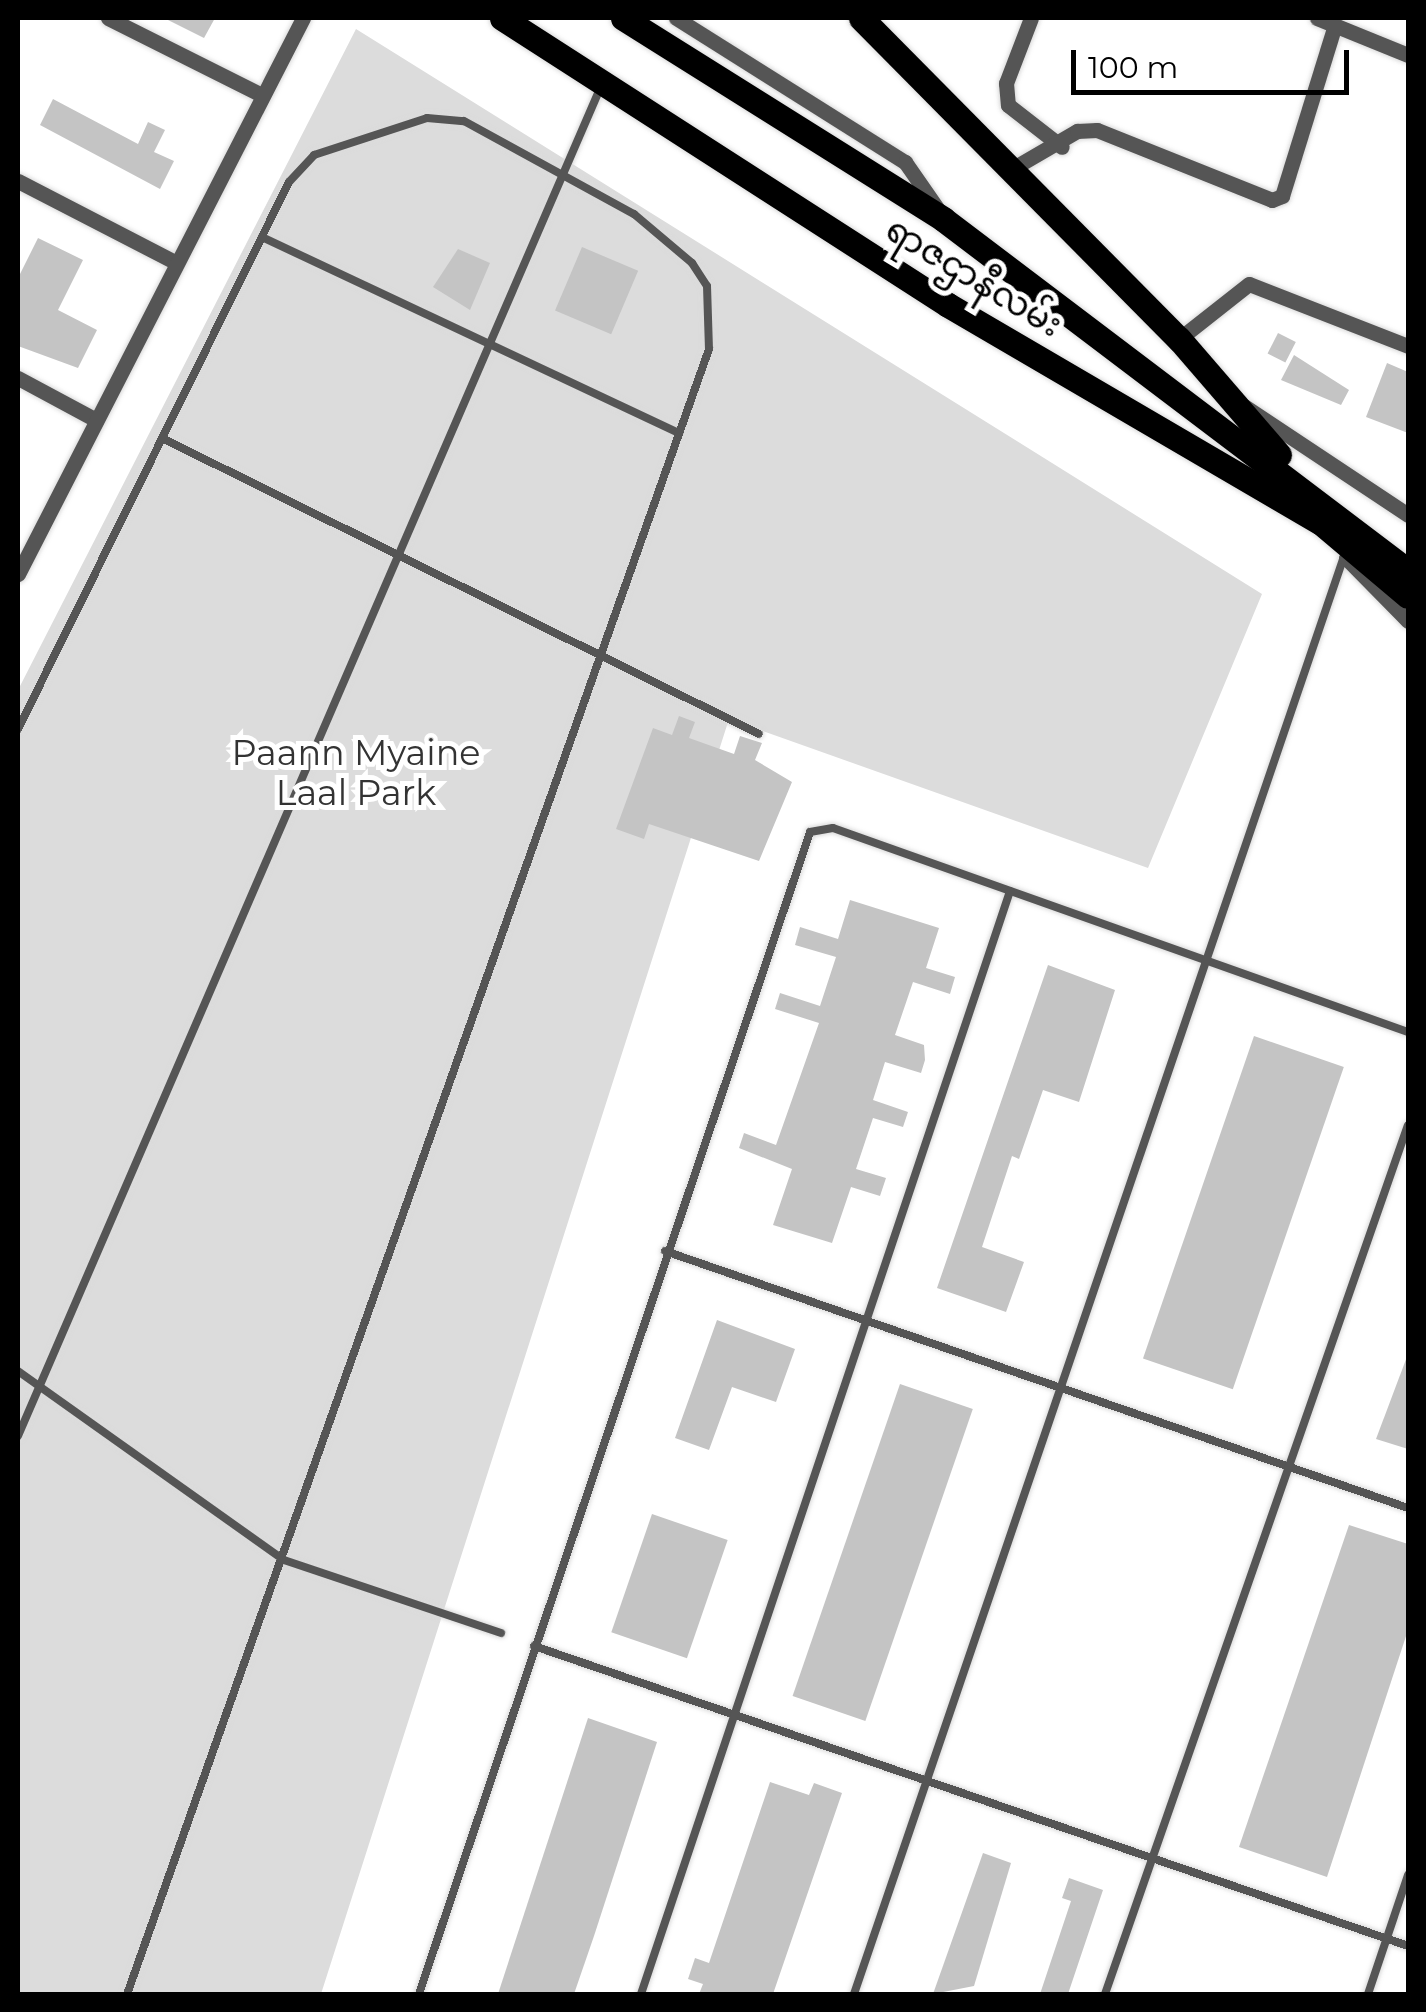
<!DOCTYPE html>
<meta charset="utf-8">
<style>
body{margin:0}
#map{position:relative;width:1426px;height:2012px;overflow:hidden;background:#fff;font-family:Montserrat,"Noto Sans Myanmar",sans-serif}
div>[style]{position:absolute}
.green>*{inset:0;background:#dcdcdc}
.building>*{inset:0;background:#c4c4c4;transform-origin:0 0}
.roads{filter:drop-shadow(0 0 2px #dbdbdb) drop-shadow(0 0 2px #dbdbdb)}
.service>*{height:8px;margin:-4px;padding:0 4px;transform-origin:4px;border-radius:4px;background:#555}
.minor>*{height:15px;margin:-7.5px;padding:0 7.5px;transform-origin:7.5px;border-radius:7.5px;background:#555}
.primary>*{height:25px;margin:-12.5px;padding:0 12.5px;transform-origin:12.5px;border-radius:12.5px;background:#000}
span{translate:-50% -50%;white-space:nowrap;text-align:center;line-height:1.15;-webkit-text-stroke:10px #fff;paint-order:stroke}
.street-label{font-size:35px;color:#000}
.park-label{font-size:35px;color:#333}
.frame{position:absolute;inset:0;border:20px solid #000;pointer-events:none}
.scale{position:absolute;left:1071px;top:50px;width:278px;height:45px;box-sizing:border-box;border:5px solid #000;border-top:0;padding-left:12px;font-size:30px;line-height:35px;white-space:nowrap;color:#000;-webkit-text-stroke:8px #fff;paint-order:stroke}
</style>
<div id="map">
<div class="green">
<i style="clip-path:polygon(356px 29px,1262px 594px,1148px 868px,729px 719px,321px 1994px,18px 1994px,18px 690px)"></i>
</div>
<div class="building">
<i style="clip-path:polygon(164px 18px,215px 18px,204px 38px)"></i>
<i style="clip-path:polygon(53px 99px,138px 144px,148px 122px,165px 130px,154px 152px,174px 161px,160px 189px,40px 125px)"></i>
<i style="clip-path:polygon(38px 238px,83px 260px,58px 310px,97px 330px,78px 368px,18px 346px,18px 278px)"></i>
<i style="left:582px;top:247px;width:61px;height:69px;rotate:23deg"></i>
<i style="clip-path:polygon(458px 249px,490px 263px,470px 310px,433px 287px)"></i>
<i style="left:1278px;top:333px;width:20px;height:23px;rotate:27deg"></i>
<i style="clip-path:polygon(1294px 355px,1349px 390px,1341px 405px,1281px 380px)"></i>
<i style="clip-path:polygon(1387px 363px,1408px 372px,1408px 433px,1366px 417px)"></i>
<i style="clip-path:polygon(679px 716px,695px 722px,689px 738px,734px 754px,740px 736px,762px 743px,755px 760px,792px 782px,759px 861px,649px 824px,644px 839px,616px 829px,653px 728px,672px 735px)"></i>
<i style="clip-path:polygon(850px 900px,939px 928px,926px 968px,955px 977px,950px 994px,913px 982px,895px 1035px,924px 1045px,925px 1060px,921px 1073px,885px 1062px,873px 1100px,908px 1112px,903px 1127px,873px 1118px,856px 1169px,886px 1178px,880px 1196px,851px 1187px,832px 1243px,773px 1225px,792px 1169px,739px 1148px,744px 1133px,776px 1145px,819px 1023px,775px 1009px,780px 993px,820px 1006px,836px 957px,795px 945px,800px 927px,838px 939px)"></i>
<i style="clip-path:polygon(1048px 965px,1115px 990px,1079px 1102px,1043px 1090px,1019px 1159px,1012px 1156px,982px 1247px,1024px 1262px,1006px 1312px,937px 1288px)"></i>
<i style="left:1254px;top:1036px;width:95px;height:341px;rotate:19deg"></i>
<i style="clip-path:polygon(717px 1320px,795px 1349px,776px 1402px,732px 1387px,709px 1450px,675px 1438px)"></i>
<i style="clip-path:polygon(1408px 1354px,1408px 1449px,1376px 1439px)"></i>
<i style="left:900px;top:1384px;width:77px;height:330px;rotate:19deg"></i>
<i style="left:652px;top:1514px;width:80px;height:125px;rotate:19deg"></i>
<i style="clip-path:polygon(1349px 1525px,1408px 1544px,1408px 1630px,1327px 1877px,1239px 1847px)"></i>
<i style="clip-path:polygon(588px 1718px,657px 1742px,594px 1936px,574px 1994px,498px 1994px)"></i>
<i style="clip-path:polygon(770px 1782px,809px 1795px,814px 1783px,842px 1793px,773px 1994px,699px 1994px,703px 1984px,688px 1979px,695px 1958px,709px 1963px)"></i>
<i style="clip-path:polygon(983px 1853px,1011px 1863px,974px 1986px,933px 1994px)"></i>
<i style="clip-path:polygon(1069px 1878px,1103px 1890px,1068px 1994px,1040px 1994px,1071px 1901px,1062px 1898px)"></i>
</div>
<div class="roads">
<div class="service">
<i style="left:262px;top:237px;width:461px;rotate:25.2deg"></i>
<i style="left:162px;top:438px;width:666px;rotate:26.37deg"></i>
<i style="left:18px;top:729px;width:610px;rotate:-63.64deg"></i>
<i style="left:289px;top:182px;width:37px;rotate:-47deg"></i>
<i style="left:314px;top:155px;width:119px;rotate:-18.1deg"></i>
<i style="left:427px;top:118px;width:37px;rotate:5deg"></i>
<i style="left:464px;top:121px;width:194px;rotate:28.7deg"></i>
<i style="left:634px;top:214px;width:76px;rotate:40.2deg"></i>
<i style="left:692px;top:263px;width:27px;rotate:57deg"></i>
<i style="left:707px;top:286px;width:63px;rotate:88.2deg"></i>
<i style="left:709px;top:349px;width:1745px;rotate:109.48deg"></i>
<i style="left:665px;top:1251px;width:786px;rotate:19.08deg"></i>
<i style="left:18px;top:1371px;width:326px;rotate:35.4deg"></i>
<i style="left:284px;top:1560px;width:229px;rotate:18.6deg"></i>
<i style="left:18px;top:1436px;width:1471px;rotate:-66.64deg"></i>
<i style="left:534px;top:1646px;width:924px;rotate:18.94deg"></i>
<i style="left:419px;top:1994px;width:1226px;rotate:-71.4deg"></i>
<i style="left:810px;top:832px;width:23px;rotate:-10deg"></i>
<i style="left:833px;top:828px;width:610px;rotate:19.53deg"></i>
<i style="left:641px;top:1994px;width:1163px;rotate:-71.5deg"></i>
<i style="left:854px;top:1994px;width:1519px;rotate:-71.18deg"></i>
<i style="left:1105px;top:1994px;width:920px;rotate:-70.78deg"></i>
<i style="left:1368px;top:1994px;width:126px;rotate:-71.4deg"></i>
</div>
<div class="minor">
<i style="left:108px;top:18px;width:172px;rotate:26.6deg"></i>
<i style="left:676px;top:18px;width:271px;rotate:32.2deg"></i>
<i style="left:905px;top:162px;width:60px;rotate:55.2deg"></i>
<i style="left:1031px;top:18px;width:70px;rotate:111deg"></i>
<i style="left:1006px;top:83px;width:22px;rotate:85deg"></i>
<i style="left:1008px;top:105px;width:68px;rotate:37.9deg"></i>
<i style="left:1317px;top:18px;width:98px;rotate:22.1deg"></i>
<i style="left:1010px;top:170px;width:78px;rotate:-30.2deg"></i>
<i style="left:1077px;top:131px;width:20px;rotate:-3deg"></i>
<i style="left:1097px;top:130px;width:188px;rotate:21.8deg"></i>
<i style="left:1272px;top:200px;width:11px;rotate:-22deg"></i>
<i style="left:1282px;top:196px;width:179px;rotate:-72.8deg"></i>
<i style="left:18px;top:181px;width:174px;rotate:27.3deg"></i>
<i style="left:1179px;top:339px;width:89px;rotate:-38.2deg"></i>
<i style="left:1249px;top:284px;width:171px;rotate:21.3deg"></i>
<i style="left:18px;top:378px;width:89px;rotate:28.3deg"></i>
<i style="left:1244px;top:406px;width:197px;rotate:33.6deg"></i>
<i style="left:1346px;top:558px;width:88px;rotate:45.5deg"></i>
<i style="left:18px;top:574px;width:625px;rotate:-62.86deg"></i>
</div>
<div class="primary">
<i style="left:502px;top:18px;width:530px;rotate:32.76deg"></i>
<i style="left:948px;top:305px;width:431px;rotate:30.3deg"></i>
<i style="left:1320px;top:522px;width:115px;rotate:40.1deg"></i>
<i style="left:623px;top:18px;width:378px;rotate:32.1deg"></i>
<i style="left:943px;top:219px;width:583px;rotate:37.13deg"></i>
<i style="left:861px;top:18px;width:452px;rotate:45.3deg"></i>
<i style="left:1179px;top:339px;width:153px;rotate:49.2deg"></i>
</div>
</div>
<div class="street-label">
<span style="left:974px;top:277px;rotate:31deg">ရာဇဌာနီလမ်း</span>
</div>
<div class="park-label">
<span style="left:356px;top:773px">Paann Myaine<br>Laal Park</span>
</div>
<div class="frame"></div>
<div class="scale">100 m</div>
</div>
